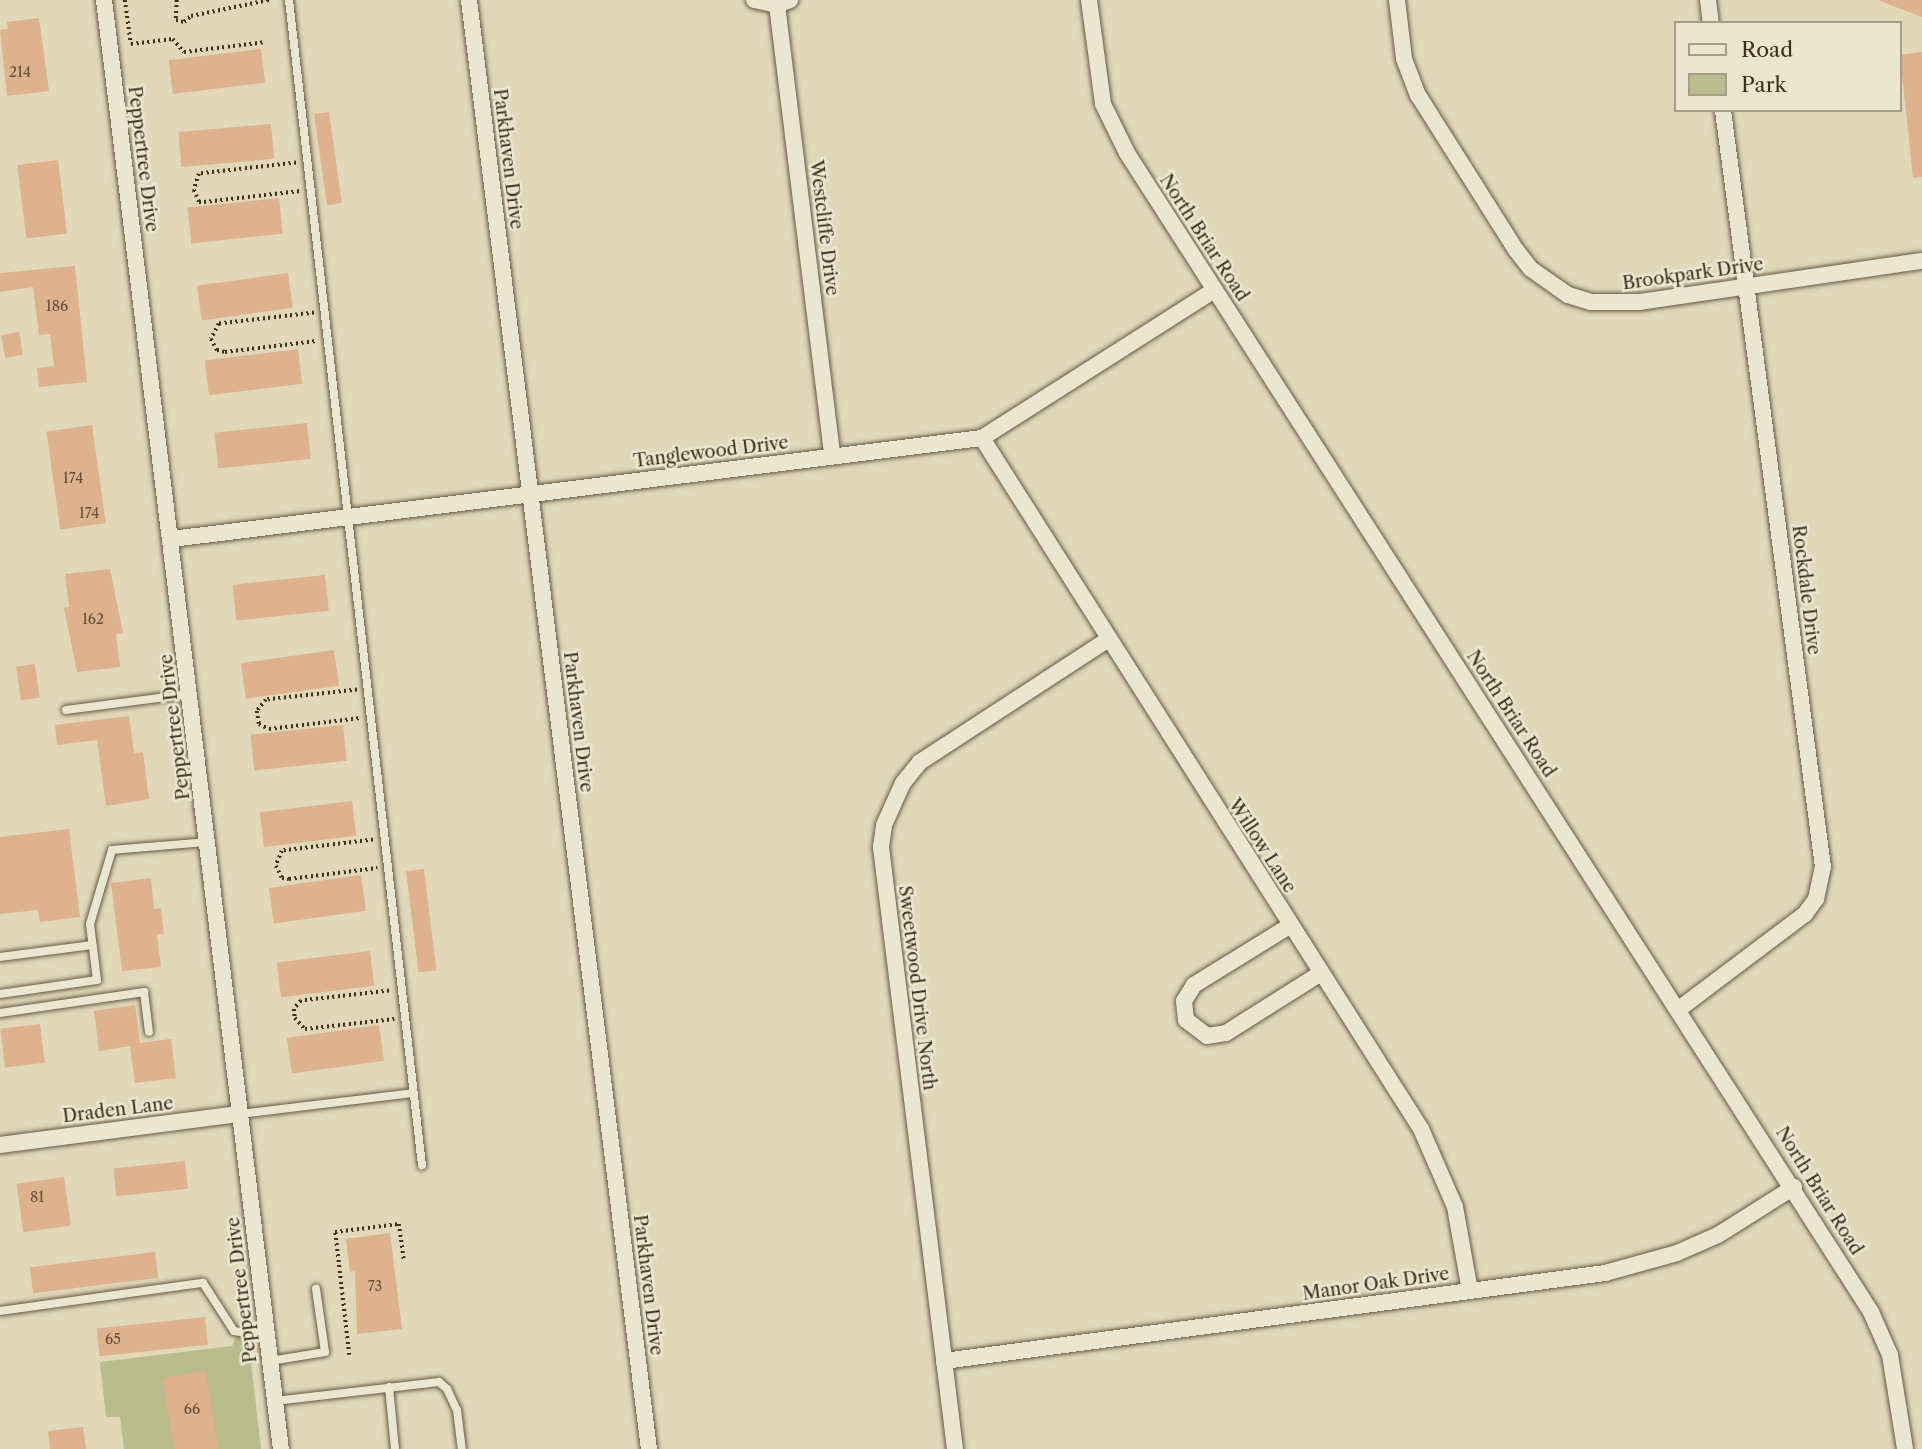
<!DOCTYPE html>
<style>
body{margin:0}
#map{position:relative;width:1922px;height:1449px;overflow:hidden;background:#e0d8b9;font-family:"Libre Caslon Text",serif}
div>[style]{position:absolute}
.green>*{inset:0;background:#b7bd8c}
.building>*{inset:0;background:#ddb28d;transform-origin:0 0}
.path>*{height:3.5px;margin-top:-1.75px;transform-origin:0;background:repeating-linear-gradient(90deg,#3f2f1d 0 2px,transparent 0 5.5px)}
.roads{filter:drop-shadow(0 0 2px #675944) drop-shadow(0 0 2px #675944)}
.lane>*{height:8px;margin:-4px;padding:0 4px;transform-origin:4px;border-radius:4px;background:#ebe6d2}
.street>*{height:16px;margin:-8px;padding:0 8px;transform-origin:8px;border-radius:8px;background:#ebe6d2}
span{translate:-50% -50%;white-space:nowrap;text-align:center;line-height:1.15;-webkit-text-stroke:5px #ebe6d2;paint-order:stroke}
.number-label{font-size:14px;color:#665039}
.number-label span{-webkit-text-stroke-width:0}
.street-label{font-size:18px;color:#3f2f1d}
.legend{position:absolute;left:1674px;top:21px;width:228px;height:91px;box-sizing:border-box;background:#ebe6d2;border:2px solid #a69d8a;margin:0;padding:9px 12px;list-style:none;font-size:21px;color:#3f2f1d}
.legend li{display:flex;align-items:center;gap:14px;height:35px}
.legend b{width:35px;border:2px solid #a69d8a}
</style>
<div id="map">
<div class="green">
<i style="clip-path:polygon(239px 1331px,248px 1335px,261px 1449px,124px 1449px,120px 1417px,106px 1417px,100px 1362px,232px 1346px)"></i>
</div>
<div class="building">
<i style="clip-path:polygon(1880px 0,1922px 0,1922px 17px,1880px 1px)"></i>
<i style="clip-path:polygon(39px 18px,49px 91px,7px 96px,0 30px,8px 29px,7px 22px)"></i>
<i style="left:261px;top:49px;width:34px;height:93px;rotate:83deg"></i>
<i style="clip-path:polygon(1922px 52px,1922px 177px,1913px 178px,1900px 55px)"></i>
<i style="left:329px;top:112px;width:92px;height:15px;rotate:82deg"></i>
<i style="left:271px;top:124px;width:35px;height:93px;rotate:85deg"></i>
<i style="left:58px;top:160px;width:74px;height:41px;rotate:83deg"></i>
<i style="left:279px;top:198px;width:36px;height:92px;rotate:84deg"></i>
<i style="clip-path:polygon(75px 266px,87px 382px,39px 387px,37px 368px,54px 366px,50px 334px,39px 335px,33px 287px,0 292px,0 273px)"></i>
<i style="left:288px;top:273px;width:35px;height:92px;rotate:82deg"></i>
<i style="left:19px;top:332px;width:23px;height:18px;rotate:80deg"></i>
<i style="left:298px;top:349px;width:35px;height:94px;rotate:83deg"></i>
<i style="left:307px;top:423px;width:36px;height:93px;rotate:84deg"></i>
<i style="left:92px;top:425px;width:99px;height:46px;rotate:82deg"></i>
<i style="clip-path:polygon(110px 569px,123px 633px,116px 634px,120px 667px,77px 672px,64px 608px,69px 607px,65px 574px)"></i>
<i style="left:325px;top:575px;width:36px;height:93px;rotate:84deg"></i>
<i style="left:334px;top:650px;width:36px;height:94px;rotate:82deg"></i>
<i style="left:35px;top:664px;width:34px;height:19px;rotate:82deg"></i>
<i style="clip-path:polygon(129px 716px,134px 753px,143px 752px,149px 799px,106px 806px,97px 740px,57px 745px,55px 725px)"></i>
<i style="left:343px;top:725px;width:36px;height:93px;rotate:84deg"></i>
<i style="left:352px;top:801px;width:35px;height:93px;rotate:83deg"></i>
<i style="clip-path:polygon(69px 829px,80px 917px,40px 922px,38px 910px,0 914px,0 837px)"></i>
<i style="left:424px;top:869px;width:102px;height:18px;rotate:83deg"></i>
<i style="left:361px;top:875px;width:36px;height:93px;rotate:82deg"></i>
<i style="clip-path:polygon(151px 878px,154px 909px,161px 908px,164px 934px,157px 934px,161px 967px,122px 971px,111px 883px)"></i>
<i style="left:370px;top:951px;width:35px;height:94px;rotate:83deg"></i>
<i style="clip-path:polygon(135px 1005px,140px 1043px,171px 1039px,176px 1078px,135px 1083px,130px 1046px,99px 1051px,94px 1011px)"></i>
<i style="left:40px;top:1024px;width:39px;height:40px;rotate:83deg"></i>
<i style="left:379px;top:1025px;width:36px;height:93px;rotate:82deg"></i>
<i style="left:185px;top:1161px;width:28px;height:72px;rotate:84deg"></i>
<i style="left:64px;top:1177px;width:49px;height:48px;rotate:82deg"></i>
<i style="clip-path:polygon(390px 1233px,402px 1329px,357px 1334px,355px 1271px,350px 1272px,346px 1239px)"></i>
<i style="left:155px;top:1252px;width:26px;height:126px;rotate:83deg"></i>
<i style="left:205px;top:1317px;width:28px;height:109px;rotate:84deg"></i>
<i style="left:206px;top:1371px;width:79px;height:44px;rotate:81deg"></i>
<i style="clip-path:polygon(83px 1427px,86px 1449px,50px 1449px,48px 1431px)"></i>
</div>
<div class="path">
<i style="left:125px;top:0;width:44px;rotate:82.2deg"></i>
<i style="left:131px;top:44px;width:42px;rotate:-6.8deg"></i>
<i style="left:173px;top:39px;width:17px;rotate:50deg"></i>
<i style="left:184px;top:52px;width:82px;rotate:-7deg"></i>
<i style="left:177px;top:0;width:20px;rotate:93deg"></i>
<i style="left:176px;top:20px;width:8px;rotate:14deg"></i>
<i style="left:184px;top:22px;width:9px;rotate:-41deg"></i>
<i style="left:191px;top:16px;width:80px;rotate:-11.6deg"></i>
<i style="left:296px;top:163px;width:98px;rotate:173.5deg"></i>
<i style="left:199px;top:174px;width:17px;rotate:107deg"></i>
<i style="left:194px;top:190px;width:13px;rotate:67deg"></i>
<i style="left:199px;top:202px;width:5px"></i>
<i style="left:204px;top:202px;width:97px;rotate:-6.5deg"></i>
<i style="left:314px;top:313px;width:96px;rotate:173.4deg"></i>
<i style="left:219px;top:324px;width:17px;rotate:118deg"></i>
<i style="left:211px;top:339px;width:13px;rotate:61deg"></i>
<i style="left:217px;top:350px;width:8px;rotate:14deg"></i>
<i style="left:225px;top:352px;width:92px;rotate:-6.9deg"></i>
<i style="left:357px;top:690px;width:92px;rotate:173.7deg"></i>
<i style="left:266px;top:700px;width:14px;rotate:129deg"></i>
<i style="left:257px;top:711px;width:13px;rotate:81deg"></i>
<i style="left:259px;top:724px;width:11px;rotate:27deg"></i>
<i style="left:269px;top:729px;width:92px;rotate:-6.9deg"></i>
<i style="left:373px;top:840px;width:92px;rotate:173.1deg"></i>
<i style="left:282px;top:851px;width:16px;rotate:112deg"></i>
<i style="left:276px;top:866px;width:13px;rotate:63deg"></i>
<i style="left:282px;top:878px;width:7px;rotate:8deg"></i>
<i style="left:289px;top:879px;width:89px;rotate:-7.1deg"></i>
<i style="left:389px;top:991px;width:89px;rotate:173.5deg"></i>
<i style="left:301px;top:1001px;width:11px;rotate:131deg"></i>
<i style="left:294px;top:1009px;width:9px;rotate:84deg"></i>
<i style="left:295px;top:1018px;width:15px;rotate:48deg"></i>
<i style="left:305px;top:1029px;width:90px;rotate:-6.4deg"></i>
<i style="left:349px;top:1355px;width:124px;rotate:-96.5deg"></i>
<i style="left:335px;top:1232px;width:64px;rotate:-7.1deg"></i>
<i style="left:399px;top:1224px;width:36px;rotate:82deg"></i>
</div>
<div class="roads">
<div class="lane">
<i style="left:289px;top:0;width:1173px;rotate:83.49deg"></i>
<i style="left:66px;top:710px;width:125px;rotate:-7.4deg"></i>
<i style="left:0;top:957px;width:93px;rotate:-7.4deg"></i>
<i style="left:0;top:994px;width:98px;rotate:-8.2deg"></i>
<i style="left:97px;top:980px;width:56px;rotate:-97.1deg"></i>
<i style="left:90px;top:924px;width:77px;rotate:-73.4deg"></i>
<i style="left:112px;top:850px;width:96px;rotate:-4.8deg"></i>
<i style="left:0;top:1013px;width:146px;rotate:-8.3deg"></i>
<i style="left:144px;top:992px;width:40px;rotate:82.9deg"></i>
<i style="left:240px;top:1114px;width:174px;rotate:-6.9deg"></i>
<i style="left:0;top:1311px;width:205px;rotate:-7.9deg"></i>
<i style="left:203px;top:1283px;width:57px;rotate:57.1deg"></i>
<i style="left:234px;top:1331px;width:33px;rotate:9deg"></i>
<i style="left:270px;top:1361px;width:56px;rotate:-9.3deg"></i>
<i style="left:325px;top:1352px;width:64px;rotate:-98.1deg"></i>
<i style="left:389px;top:1387px;width:62px;rotate:84.5deg"></i>
<i style="left:275px;top:1401px;width:165px;rotate:-6.6deg"></i>
<i style="left:439px;top:1382px;width:11px;rotate:41deg"></i>
<i style="left:447px;top:1389px;width:23px;rotate:65deg"></i>
<i style="left:457px;top:1410px;width:39px;rotate:83deg"></i>
</div>
<div class="street">
<i style="left:104px;top:0;width:1460px;rotate:83.04deg"></i>
<i style="left:469px;top:0;width:1460px;rotate:82.92deg"></i>
<i style="left:754px;top:0;width:24px;rotate:12deg"></i>
<i style="left:777px;top:5px;width:14px;rotate:-21deg"></i>
<i style="left:1089px;top:0;width:105px;rotate:82.3deg"></i>
<i style="left:1103px;top:104px;width:55px;rotate:63.9deg"></i>
<i style="left:1127px;top:153px;width:1377px;rotate:57.3deg"></i>
<i style="left:1871px;top:1312px;width:47px;rotate:66.2deg"></i>
<i style="left:1890px;top:1355px;width:95px;rotate:80.9deg"></i>
<i style="left:1397px;top:0;width:59px;rotate:83.2deg"></i>
<i style="left:1404px;top:59px;width:39px;rotate:69deg"></i>
<i style="left:1418px;top:95px;width:183px;rotate:57.7deg"></i>
<i style="left:1516px;top:250px;width:24px;rotate:52deg"></i>
<i style="left:1531px;top:269px;width:45px;rotate:35.1deg"></i>
<i style="left:1568px;top:295px;width:24px;rotate:17deg"></i>
<i style="left:1591px;top:302px;width:49px"></i>
<i style="left:1640px;top:302px;width:285px;rotate:-8.3deg"></i>
<i style="left:1708px;top:0;width:23px;rotate:83deg"></i>
<i style="left:777px;top:5px;width:454px;rotate:83deg"></i>
<i style="left:982px;top:438px;width:819px;rotate:57.57deg"></i>
<i style="left:1421px;top:1129px;width:85px;rotate:66.4deg"></i>
<i style="left:1455px;top:1207px;width:85px;rotate:79.9deg"></i>
<i style="left:172px;top:539px;width:816px;rotate:-7.11deg"></i>
<i style="left:982px;top:438px;width:275px;rotate:-32.5deg"></i>
<i style="left:1291px;top:925px;width:114px;rotate:148.3deg"></i>
<i style="left:1194px;top:985px;width:19px;rotate:122deg"></i>
<i style="left:1184px;top:1001px;width:19px;rotate:84deg"></i>
<i style="left:1186px;top:1020px;width:26px;rotate:37deg"></i>
<i style="left:1207px;top:1036px;width:19px;rotate:-9deg"></i>
<i style="left:1226px;top:1033px;width:112px;rotate:-32.3deg"></i>
<i style="left:1679px;top:1009px;width:158px;rotate:-37deg"></i>
<i style="left:1805px;top:914px;width:19px;rotate:-54deg"></i>
<i style="left:1816px;top:899px;width:33px;rotate:-78deg"></i>
<i style="left:1823px;top:867px;width:764px;rotate:-97.53deg"></i>
<i style="left:0;top:1145px;width:242px;rotate:-7.4deg"></i>
<i style="left:944px;top:1361px;width:667px;rotate:-7.58deg"></i>
<i style="left:1605px;top:1273px;width:75px;rotate:-15.5deg"></i>
<i style="left:1677px;top:1253px;width:45px;rotate:-23.7deg"></i>
<i style="left:1718px;top:1235px;width:90px;rotate:-32.3deg"></i>
<i style="left:955px;top:1449px;width:607px;rotate:-97.01deg"></i>
<i style="left:881px;top:847px;width:22px;rotate:-82deg"></i>
<i style="left:884px;top:825px;width:46px;rotate:-65.7deg"></i>
<i style="left:903px;top:783px;width:27px;rotate:-51deg"></i>
<i style="left:920px;top:762px;width:223px;rotate:-33.1deg"></i>
</div>
</div>
<div class="number-label">
<span style="left:20px;top:72px">214</span>
<span style="left:57px;top:306px">186</span>
<span style="left:73px;top:478px">174</span>
<span style="left:89px;top:513px">174</span>
<span style="left:93px;top:619px">162</span>
<span style="left:37px;top:1197px">81</span>
<span style="left:375px;top:1286px">73</span>
<span style="left:113px;top:1339px">65</span>
<span style="left:192px;top:1409px">66</span>
</div>
<div class="street-label">
<span style="left:143px;top:159px;rotate:83deg">Peppertree Drive</span>
<span style="left:508px;top:159px;rotate:83deg">Parkhaven Drive</span>
<span style="left:824px;top:228px;rotate:83deg">Westcliffe Drive</span>
<span style="left:1204px;top:238px;rotate:57deg">North Briar Road</span>
<span style="left:1693px;top:274px;rotate:-8deg">Brookpark Drive</span>
<span style="left:711px;top:452px;rotate:-7deg">Tanglewood Drive</span>
<span style="left:1806px;top:590px;rotate:83deg">Rockdale Drive</span>
<span style="left:1511px;top:714px;rotate:57deg">North Briar Road</span>
<span style="left:578px;top:722px;rotate:83deg">Parkhaven Drive</span>
<span style="left:175px;top:727px;rotate:-97deg">Peppertree Drive</span>
<span style="left:1262px;top:846px;rotate:57deg">Willow Lane</span>
<span style="left:917px;top:988px;rotate:83deg">Sweetwood Drive North</span>
<span style="left:118px;top:1110px;rotate:-7deg">Draden Lane</span>
<span style="left:1819px;top:1191px;rotate:58deg">North Briar Road</span>
<span style="left:1376px;top:1284px;rotate:-8deg">Manor Oak Drive</span>
<span style="left:648px;top:1285px;rotate:83deg">Parkhaven Drive</span>
<span style="left:242px;top:1290px;rotate:-97deg">Peppertree Drive</span>
</div>
<ul class="legend">
<li><b style="height:9px;background:#ebe6d2"></b>Road</li>
<li><b style="height:19px;background:#b7bd8c"></b>Park</li>
</ul>
</div>
